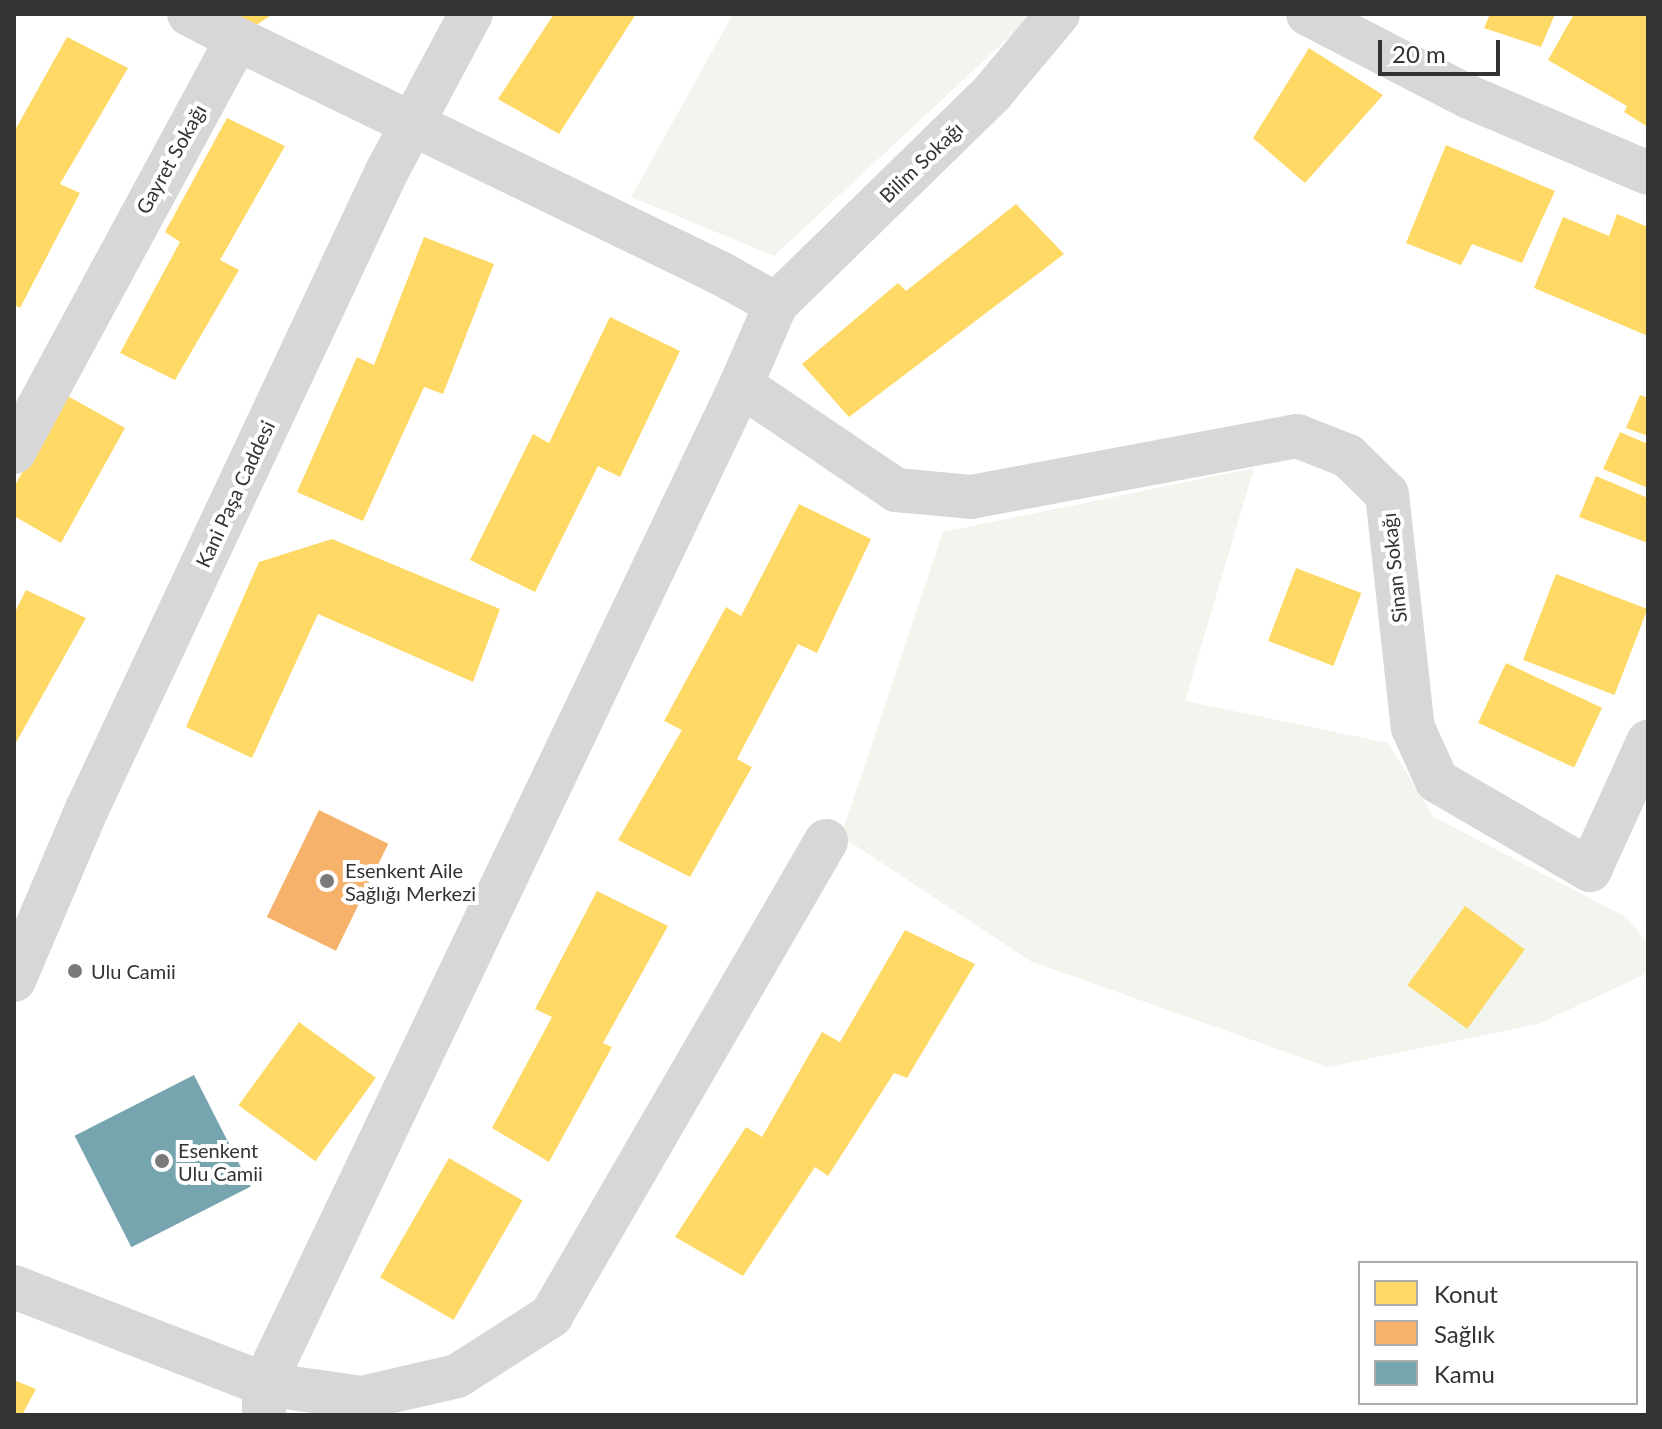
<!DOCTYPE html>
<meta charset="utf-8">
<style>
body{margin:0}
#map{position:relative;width:1662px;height:1429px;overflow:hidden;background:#fff;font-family:Lato,sans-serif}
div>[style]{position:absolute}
.green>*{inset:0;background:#f1f5ed}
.homes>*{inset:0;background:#ffd966;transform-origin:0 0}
.health>*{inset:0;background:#f6b26b;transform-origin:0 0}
.public>*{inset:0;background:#76a5af;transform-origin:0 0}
.minor>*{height:44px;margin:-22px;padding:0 22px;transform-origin:22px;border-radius:22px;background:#d7d7d7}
.dots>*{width:22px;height:22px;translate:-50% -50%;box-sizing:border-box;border:4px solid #fff;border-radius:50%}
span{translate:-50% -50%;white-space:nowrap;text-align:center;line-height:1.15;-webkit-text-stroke:8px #fff;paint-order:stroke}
.street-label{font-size:20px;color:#333}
.poi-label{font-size:20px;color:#333}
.left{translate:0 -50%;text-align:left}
.frame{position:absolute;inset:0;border:16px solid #333;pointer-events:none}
.legend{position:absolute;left:1358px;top:1261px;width:280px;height:144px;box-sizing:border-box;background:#fff;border:2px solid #adadad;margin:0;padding:10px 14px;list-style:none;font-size:24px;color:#333}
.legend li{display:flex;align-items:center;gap:16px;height:40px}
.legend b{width:40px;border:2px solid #adadad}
.scale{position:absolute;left:1378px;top:40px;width:122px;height:36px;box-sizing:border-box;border:4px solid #333;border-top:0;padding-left:10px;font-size:24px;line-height:28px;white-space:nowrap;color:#333;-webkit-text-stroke:6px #fff;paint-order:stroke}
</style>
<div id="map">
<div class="green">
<i style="clip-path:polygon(733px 14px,1034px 14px,774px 256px,631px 197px)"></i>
<i style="clip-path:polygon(1254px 468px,1185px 701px,1388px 743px,1434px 817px,1626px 917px,1648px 943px,1648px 973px,1538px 1024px,1328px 1067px,1030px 961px,841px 836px,943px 532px)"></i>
</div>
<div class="homes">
<i style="clip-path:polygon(219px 14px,273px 14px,250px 29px)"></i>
<i style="clip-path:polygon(554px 14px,636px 14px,559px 134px,498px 99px)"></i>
<i style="clip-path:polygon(1490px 14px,1555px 14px,1541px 47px,1484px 28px)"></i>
<i style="clip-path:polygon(1574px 14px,1648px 14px,1648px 127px,1624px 112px,1627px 106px,1548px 60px)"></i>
<i style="clip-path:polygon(67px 37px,128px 68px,60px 184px,80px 193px,20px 308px,14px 305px,14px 132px)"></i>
<i style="clip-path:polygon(1309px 48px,1383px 95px,1305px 183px,1253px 138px)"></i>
<i style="clip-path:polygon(227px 118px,285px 146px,220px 260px,239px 270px,175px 380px,120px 353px,180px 242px,165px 232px)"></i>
<i style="clip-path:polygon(1446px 145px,1555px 191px,1522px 263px,1472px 244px,1461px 265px,1406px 243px)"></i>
<i style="clip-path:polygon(1016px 204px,1064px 254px,849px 417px,802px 364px,898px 283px,906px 291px)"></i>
<i style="clip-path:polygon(1617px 214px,1648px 227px,1648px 336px,1534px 288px,1563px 217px,1609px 236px)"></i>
<i style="clip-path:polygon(424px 237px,494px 264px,443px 394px,424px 387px,363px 521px,297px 492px,357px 357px,374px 365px)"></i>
<i style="clip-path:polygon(610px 317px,680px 351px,620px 477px,598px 466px,535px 592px,470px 560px,533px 434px,549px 443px)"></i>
<i style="clip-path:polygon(66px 395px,125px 428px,61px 543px,14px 516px,14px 487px)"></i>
<i style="clip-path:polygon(1640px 395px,1648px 398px,1648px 436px,1626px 428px)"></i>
<i style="clip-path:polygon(1620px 432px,1648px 444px,1648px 488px,1603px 469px)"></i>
<i style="clip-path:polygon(1596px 476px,1648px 498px,1648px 543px,1579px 517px)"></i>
<i style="clip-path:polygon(799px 504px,871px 539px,817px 653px,798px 644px,737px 759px,752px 767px,690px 877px,618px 840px,682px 730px,664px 721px,726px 607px,741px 616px)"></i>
<i style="clip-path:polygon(332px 539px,500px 609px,473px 682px,318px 614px,252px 758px,186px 727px,259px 562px)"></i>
<i style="left:1296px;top:568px;width:70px;height:78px;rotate:21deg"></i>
<i style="left:1556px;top:574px;width:98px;height:92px;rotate:21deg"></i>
<i style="clip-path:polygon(26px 590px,86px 618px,14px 746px,14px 614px)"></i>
<i style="left:1506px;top:663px;width:106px;height:66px;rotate:25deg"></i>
<i style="clip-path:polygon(597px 891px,668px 926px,603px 1043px,612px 1047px,549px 1162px,492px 1128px,552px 1017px,535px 1009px)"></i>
<i style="left:1465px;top:906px;width:74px;height:98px;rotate:36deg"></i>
<i style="clip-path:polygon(905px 930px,975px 964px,907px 1078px,894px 1073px,828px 1176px,815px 1167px,743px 1276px,675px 1237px,746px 1127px,762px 1137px,822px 1032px,840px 1042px)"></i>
<i style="left:299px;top:1022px;width:95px;height:103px;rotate:36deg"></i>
<i style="left:449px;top:1158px;width:85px;height:138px;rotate:30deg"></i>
<i style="clip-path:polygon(14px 1380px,36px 1389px,22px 1415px,14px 1415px)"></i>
</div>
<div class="health">
<i style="left:319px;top:810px;width:77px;height:119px;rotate:26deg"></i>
</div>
<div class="public">
<i style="left:194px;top:1075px;width:125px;height:134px;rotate:63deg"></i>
</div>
<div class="minor">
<i style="left:189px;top:14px;width:54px;rotate:27.5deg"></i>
<i style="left:1308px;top:14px;width:181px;rotate:27.3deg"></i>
<i style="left:1469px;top:97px;width:194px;rotate:23deg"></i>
<i style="left:776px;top:304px;width:302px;rotate:-44.3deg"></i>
<i style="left:992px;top:93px;width:103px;rotate:-50.1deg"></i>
<i style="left:741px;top:385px;width:187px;rotate:34.1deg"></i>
<i style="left:896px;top:490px;width:75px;rotate:5.3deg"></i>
<i style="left:971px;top:497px;width:332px;rotate:-10.6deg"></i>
<i style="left:1297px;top:436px;width:55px;rotate:21.4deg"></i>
<i style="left:1348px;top:456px;width:54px;rotate:44.3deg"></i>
<i style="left:1387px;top:494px;width:235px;rotate:83.7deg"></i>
<i style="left:1413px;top:728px;width:58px;rotate:65.6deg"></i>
<i style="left:1437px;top:781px;width:177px;rotate:30.2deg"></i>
<i style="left:1590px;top:870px;width:141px;rotate:-65.6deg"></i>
<i style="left:14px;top:452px;width:469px;rotate:-61.6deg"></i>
<i style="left:237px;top:39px;width:537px;rotate:25.85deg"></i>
<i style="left:720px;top:273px;width:64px;rotate:29deg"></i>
<i style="left:776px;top:304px;width:88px;rotate:113.4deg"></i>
<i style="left:741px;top:385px;width:1107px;rotate:115.52deg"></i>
<i style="left:264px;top:1384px;width:268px;rotate:-158.8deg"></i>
<i style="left:14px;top:980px;width:186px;rotate:-66.9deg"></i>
<i style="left:87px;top:809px;width:705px;rotate:-64.82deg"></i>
<i style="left:387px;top:171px;width:178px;rotate:-61.9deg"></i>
<i style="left:264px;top:1415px;width:31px;rotate:-90deg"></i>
<i style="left:264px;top:1384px;width:99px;rotate:8.1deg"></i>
<i style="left:362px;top:1398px;width:98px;rotate:-13deg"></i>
<i style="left:457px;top:1376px;width:112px;rotate:-32.6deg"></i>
<i style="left:551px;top:1316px;width:549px;rotate:-59.93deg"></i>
</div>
<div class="dots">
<i style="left:327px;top:881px;background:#7a7a7a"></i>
<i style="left:75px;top:971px;background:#7a7a7a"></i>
<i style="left:162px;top:1161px;background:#7a7a7a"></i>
</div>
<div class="street-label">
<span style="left:171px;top:159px;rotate:-61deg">Gayret Sokağı</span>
<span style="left:921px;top:162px;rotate:-44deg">Bilim Sokağı</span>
<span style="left:235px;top:494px;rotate:-65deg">Kani Paşa Caddesi</span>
<span style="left:1394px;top:568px;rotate:-96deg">Sinan Sokağı</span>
</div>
<div class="poi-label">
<span class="left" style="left:345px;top:882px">Esenkent Aile<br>Sağlığı Merkezi</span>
<span class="left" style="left:91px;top:971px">Ulu Camii</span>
<span class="left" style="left:178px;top:1162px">Esenkent<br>Ulu Camii</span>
</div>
<div class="frame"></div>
<ul class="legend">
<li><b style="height:22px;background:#ffd966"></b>Konut</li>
<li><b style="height:22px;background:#f6b26b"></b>Sağlık</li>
<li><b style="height:22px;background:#76a5af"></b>Kamu</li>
</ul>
<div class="scale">20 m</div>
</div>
